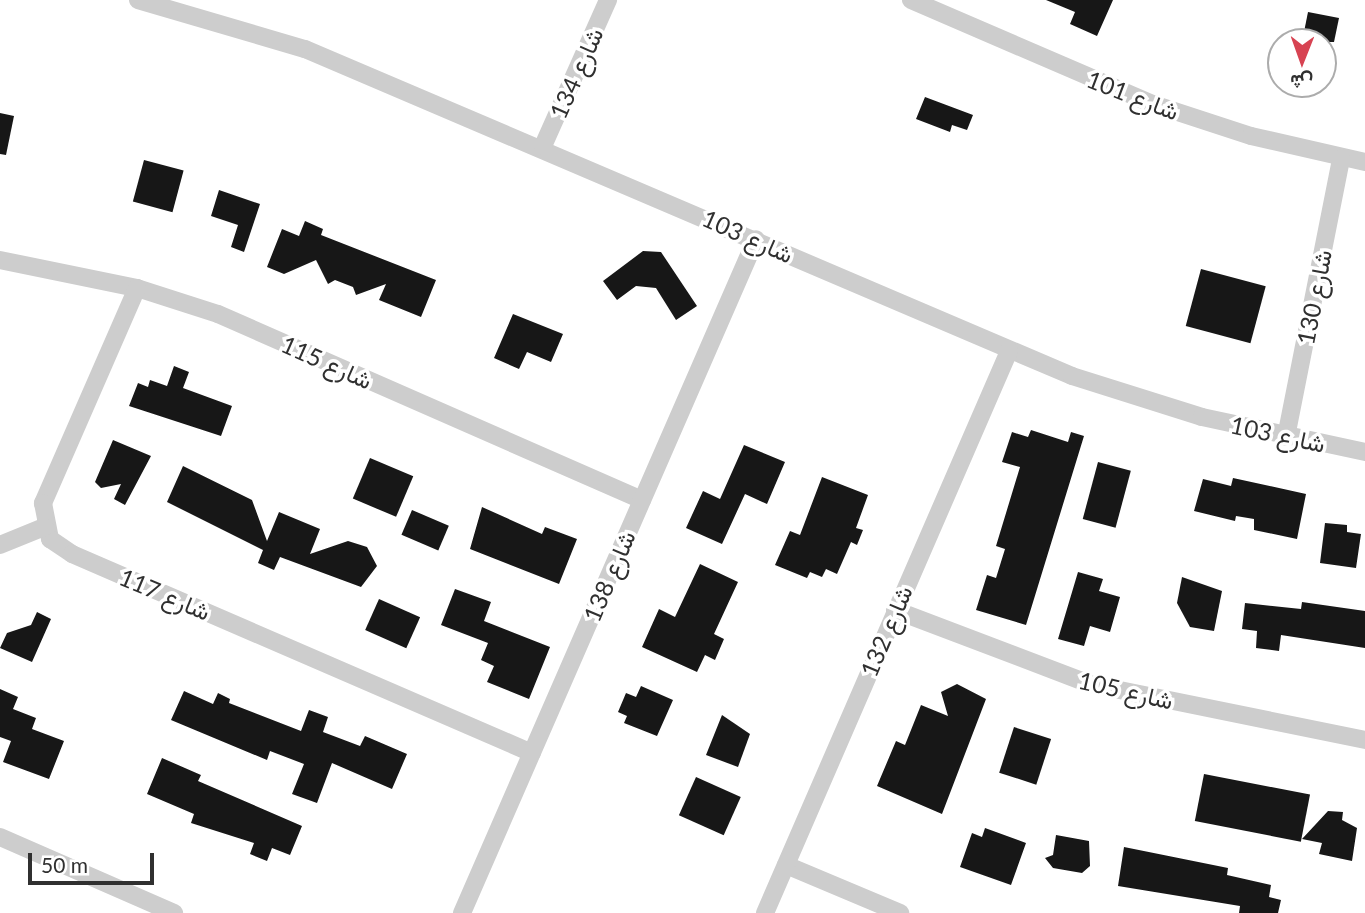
<!DOCTYPE html>
<meta charset="utf-8">
<style>
body{margin:0}
#map{position:relative;width:1365px;height:913px;overflow:hidden;background:#fff;font-family:Lato,Vazirmatn,sans-serif}
div>[style]{position:absolute}
.building>*{inset:0;background:#171717;transform-origin:0 0}
.street>*{height:18px;margin:-9px;padding:0 9px;transform-origin:9px;border-radius:9px;background:#cdcdcd}
span{translate:-50% -50%;white-space:nowrap;text-align:center;line-height:1.15;-webkit-text-stroke:7px #fff;paint-order:stroke}
.street-label{font-size:24px;color:#303030}
.north{position:absolute;left:1267px;top:28px;width:70px;height:70px;box-sizing:border-box;background:#fff;border:2px solid #acacac;border-radius:50%;rotate:181deg;font-size:19px;font-weight:700;line-height:28px;text-align:center;color:#303030}
.north::after{content:'';display:block;margin:auto;width:24px;height:32px;background:#d74352;clip-path:polygon(50% 0,100% 100%,50% 72%,0 100%)}
.scale{position:absolute;left:28px;top:853px;width:126px;height:32px;box-sizing:border-box;border:4px solid #303030;border-top:0;padding-left:9px;font-size:21px;line-height:24px;white-space:nowrap;color:#303030;-webkit-text-stroke:5px #fff;paint-order:stroke}
</style>
<div id="map">
<div class="building">
<i style="clip-path:polygon(1046px 0,1113px 0,1097px 36px,1070px 24px,1075px 12px)"></i>
<i style="clip-path:polygon(1308px 12px,1339px 18px,1334px 42px,1302px 42px)"></i>
<i style="clip-path:polygon(925px 97px,973px 115px,967px 130px,952px 125px,950px 132px,916px 119px)"></i>
<i style="clip-path:polygon(0 113px,14px 116px,6px 155px,0 154px)"></i>
<i style="left:144px;top:160px;width:41px;height:43px;rotate:15deg"></i>
<i style="clip-path:polygon(219px 190px,260px 204px,244px 252px,231px 247px,238px 225px,211px 216px)"></i>
<i style="clip-path:polygon(305px 221px,323px 229px,321px 235px,436px 280px,421px 317px,379px 300px,386px 284px,356px 295px,353px 287px,335px 280px,328px 284px,316px 260px,284px 274px,267px 267px,282px 229px,299px 236px)"></i>
<i style="clip-path:polygon(643px 251px,661px 252px,697px 306px,676px 320px,656px 288px,636px 286px,617px 300px,603px 281px)"></i>
<i style="left:1201px;top:269px;width:67px;height:59px;rotate:15deg"></i>
<i style="clip-path:polygon(513px 314px,563px 334px,551px 362px,527px 352px,519px 369px,494px 358px)"></i>
<i style="clip-path:polygon(174px 366px,189px 372px,183px 388px,232px 406px,221px 436px,129px 406px,138px 383px,148px 387px,150px 380px,167px 386px)"></i>
<i style="clip-path:polygon(1031px 430px,1068px 442px,1071px 432px,1084px 436px,1026px 625px,976px 610px,987px 575px,996px 578px,1005px 549px,996px 546px,1020px 467px,1002px 462px,1012px 432px,1028px 437px)"></i>
<i style="clip-path:polygon(113px 440px,151px 456px,125px 505px,114px 499px,121px 484px,101px 488px,95px 482px)"></i>
<i style="clip-path:polygon(744px 445px,785px 462px,767px 504px,745px 494px,722px 544px,686px 528px,703px 491px,720px 499px)"></i>
<i style="left:370px;top:458px;width:47px;height:44px;rotate:23deg"></i>
<i style="left:1098px;top:462px;width:34px;height:59px;rotate:15deg"></i>
<i style="clip-path:polygon(183px 466px,252px 500px,267px 541px,279px 512px,320px 529px,310px 554px,348px 541px,367px 547px,377px 566px,361px 587px,280px 557px,274px 570px,258px 563px,263px 550px,167px 502px)"></i>
<i style="clip-path:polygon(822px 477px,868px 495px,856px 528px,863px 530px,857px 545px,851px 542px,837px 574px,826px 569px,822px 577px,810px 572px,807px 578px,775px 565px,790px 531px,800px 535px)"></i>
<i style="clip-path:polygon(1233px 478px,1306px 494px,1297px 539px,1254px 530px,1254px 519px,1236px 516px,1235px 521px,1194px 511px,1203px 479px,1231px 486px)"></i>
<i style="clip-path:polygon(482px 507px,542px 534px,545px 527px,577px 539px,559px 584px,470px 549px)"></i>
<i style="left:412px;top:510px;width:40px;height:27px;rotate:23deg"></i>
<i style="clip-path:polygon(1325px 523px,1347px 525px,1347px 532px,1361px 534px,1356px 568px,1320px 563px)"></i>
<i style="clip-path:polygon(700px 564px,738px 582px,714px 634px,724px 639px,715px 660px,705px 655px,697px 672px,642px 647px,659px 609px,675px 617px)"></i>
<i style="clip-path:polygon(1078px 572px,1103px 579px,1099px 591px,1120px 597px,1110px 632px,1090px 626px,1084px 646px,1058px 639px)"></i>
<i style="clip-path:polygon(1182px 577px,1222px 591px,1214px 631px,1190px 627px,1177px 603px)"></i>
<i style="clip-path:polygon(455px 589px,491px 602px,484px 621px,550px 647px,529px 699px,487px 682px,494px 666px,481px 660px,488px 643px,441px 625px)"></i>
<i style="left:379px;top:599px;width:45px;height:34px;rotate:24deg"></i>
<i style="clip-path:polygon(1302px 602px,1365px 611px,1365px 648px,1281px 635px,1279px 651px,1256px 648px,1257px 631px,1242px 629px,1245px 603px,1301px 609px)"></i>
<i style="clip-path:polygon(37px 612px,51px 619px,32px 662px,0 648px,7px 633px,31px 625px)"></i>
<i style="clip-path:polygon(957px 684px,986px 699px,942px 814px,877px 786px,896px 741px,905px 745px,921px 705px,948px 716px,941px 692px)"></i>
<i style="clip-path:polygon(641px 686px,673px 700px,657px 736px,624px 723px,627px 716px,618px 712px,626px 693px,636px 697px)"></i>
<i style="clip-path:polygon(0 689px,18px 697px,13px 709px,36px 718px,32px 729px,64px 741px,49px 779px,3px 762px,11px 741px,0 737px)"></i>
<i style="clip-path:polygon(184px 691px,213px 704px,218px 693px,230px 699px,229px 703px,301px 731px,309px 710px,328px 717px,323px 732px,360px 746px,365px 736px,407px 754px,392px 789px,332px 763px,317px 803px,292px 794px,304px 764px,270px 751px,267px 760px,171px 720px)"></i>
<i style="clip-path:polygon(722px 715px,750px 734px,738px 767px,706px 755px)"></i>
<i style="left:1014px;top:727px;width:39px;height:48px;rotate:18deg"></i>
<i style="clip-path:polygon(162px 758px,201px 775px,198px 781px,302px 826px,290px 855px,272px 848px,267px 861px,250px 854px,254px 843px,191px 823px,194px 814px,147px 794px)"></i>
<i style="left:1204px;top:774px;width:108px;height:48px;rotate:11deg"></i>
<i style="left:696px;top:777px;width:49px;height:42px;rotate:24deg"></i>
<i style="clip-path:polygon(1328px 811px,1343px 812px,1342px 820px,1357px 828px,1352px 861px,1319px 854px,1322px 843px,1302px 839px)"></i>
<i style="clip-path:polygon(985px 828px,1026px 843px,1011px 885px,960px 867px,972px 833px,982px 837px)"></i>
<i style="clip-path:polygon(1056px 835px,1089px 841px,1090px 866px,1082px 873px,1053px 868px,1045px 858px,1053px 855px)"></i>
<i style="clip-path:polygon(1124px 847px,1228px 868px,1227px 875px,1271px 885px,1269px 897px,1281px 900px,1278px 913px,1239px 913px,1240px 906px,1118px 886px)"></i>
</div>
<div class="street">
<i style="left:138px;top:0;width:174px;rotate:16.4deg"></i>
<i style="left:305px;top:49px;width:834px;rotate:23.09deg"></i>
<i style="left:1072px;top:376px;width:136px;rotate:17.5deg"></i>
<i style="left:1202px;top:417px;width:167px;rotate:12.1deg"></i>
<i style="left:911px;top:0;width:263px;rotate:23.3deg"></i>
<i style="left:1153px;top:104px;width:103px;rotate:18.1deg"></i>
<i style="left:1251px;top:136px;width:117px;rotate:12.8deg"></i>
<i style="left:543px;top:146px;width:160px;rotate:-66deg"></i>
<i style="left:0;top:260px;width:140px;rotate:11.6deg"></i>
<i style="left:137px;top:288px;width:85px;rotate:17.8deg"></i>
<i style="left:218px;top:314px;width:463px;rotate:23.7deg"></i>
<i style="left:137px;top:288px;width:235px;rotate:113.6deg"></i>
<i style="left:43px;top:503px;width:37px;rotate:79deg"></i>
<i style="left:50px;top:539px;width:27px;rotate:34deg"></i>
<i style="left:72px;top:554px;width:501px;rotate:23.39deg"></i>
<i style="left:1286px;top:437px;width:284px;rotate:-78.8deg"></i>
<i style="left:0;top:545px;width:48px;rotate:-22.2deg"></i>
<i style="left:895px;top:610px;width:209px;rotate:20.8deg"></i>
<i style="left:1090px;top:684px;width:281px;rotate:11.5deg"></i>
<i style="left:0;top:837px;width:190px;rotate:23.6deg"></i>
<i style="left:786px;top:865px;width:124px;rotate:22.8deg"></i>
<i style="left:462px;top:913px;width:735px;rotate:-66.43deg"></i>
<i style="left:765px;top:913px;width:613px;rotate:-66.53deg"></i>
</div>
<div class="street-label">
<span style="left:576px;top:73px;rotate:-66deg">شارع 134</span>
<span style="left:1133px;top:95px;rotate:21deg">شارع 101</span>
<span style="left:748px;top:236px;rotate:24deg">شارع 103</span>
<span style="left:1314px;top:297px;rotate:-79deg">شارع 130</span>
<span style="left:327px;top:362px;rotate:24deg">شارع 115</span>
<span style="left:1278px;top:434px;rotate:12deg">شارع 103</span>
<span style="left:609px;top:576px;rotate:-67deg">شارع 138</span>
<span style="left:165px;top:594px;rotate:23deg">شارع 117</span>
<span style="left:886px;top:631px;rotate:-67deg">شارع 132</span>
<span style="left:1126px;top:690px;rotate:13deg">شارع 105</span>
</div>
<div class="north">ش</div>
<div class="scale">50 m</div>
</div>
